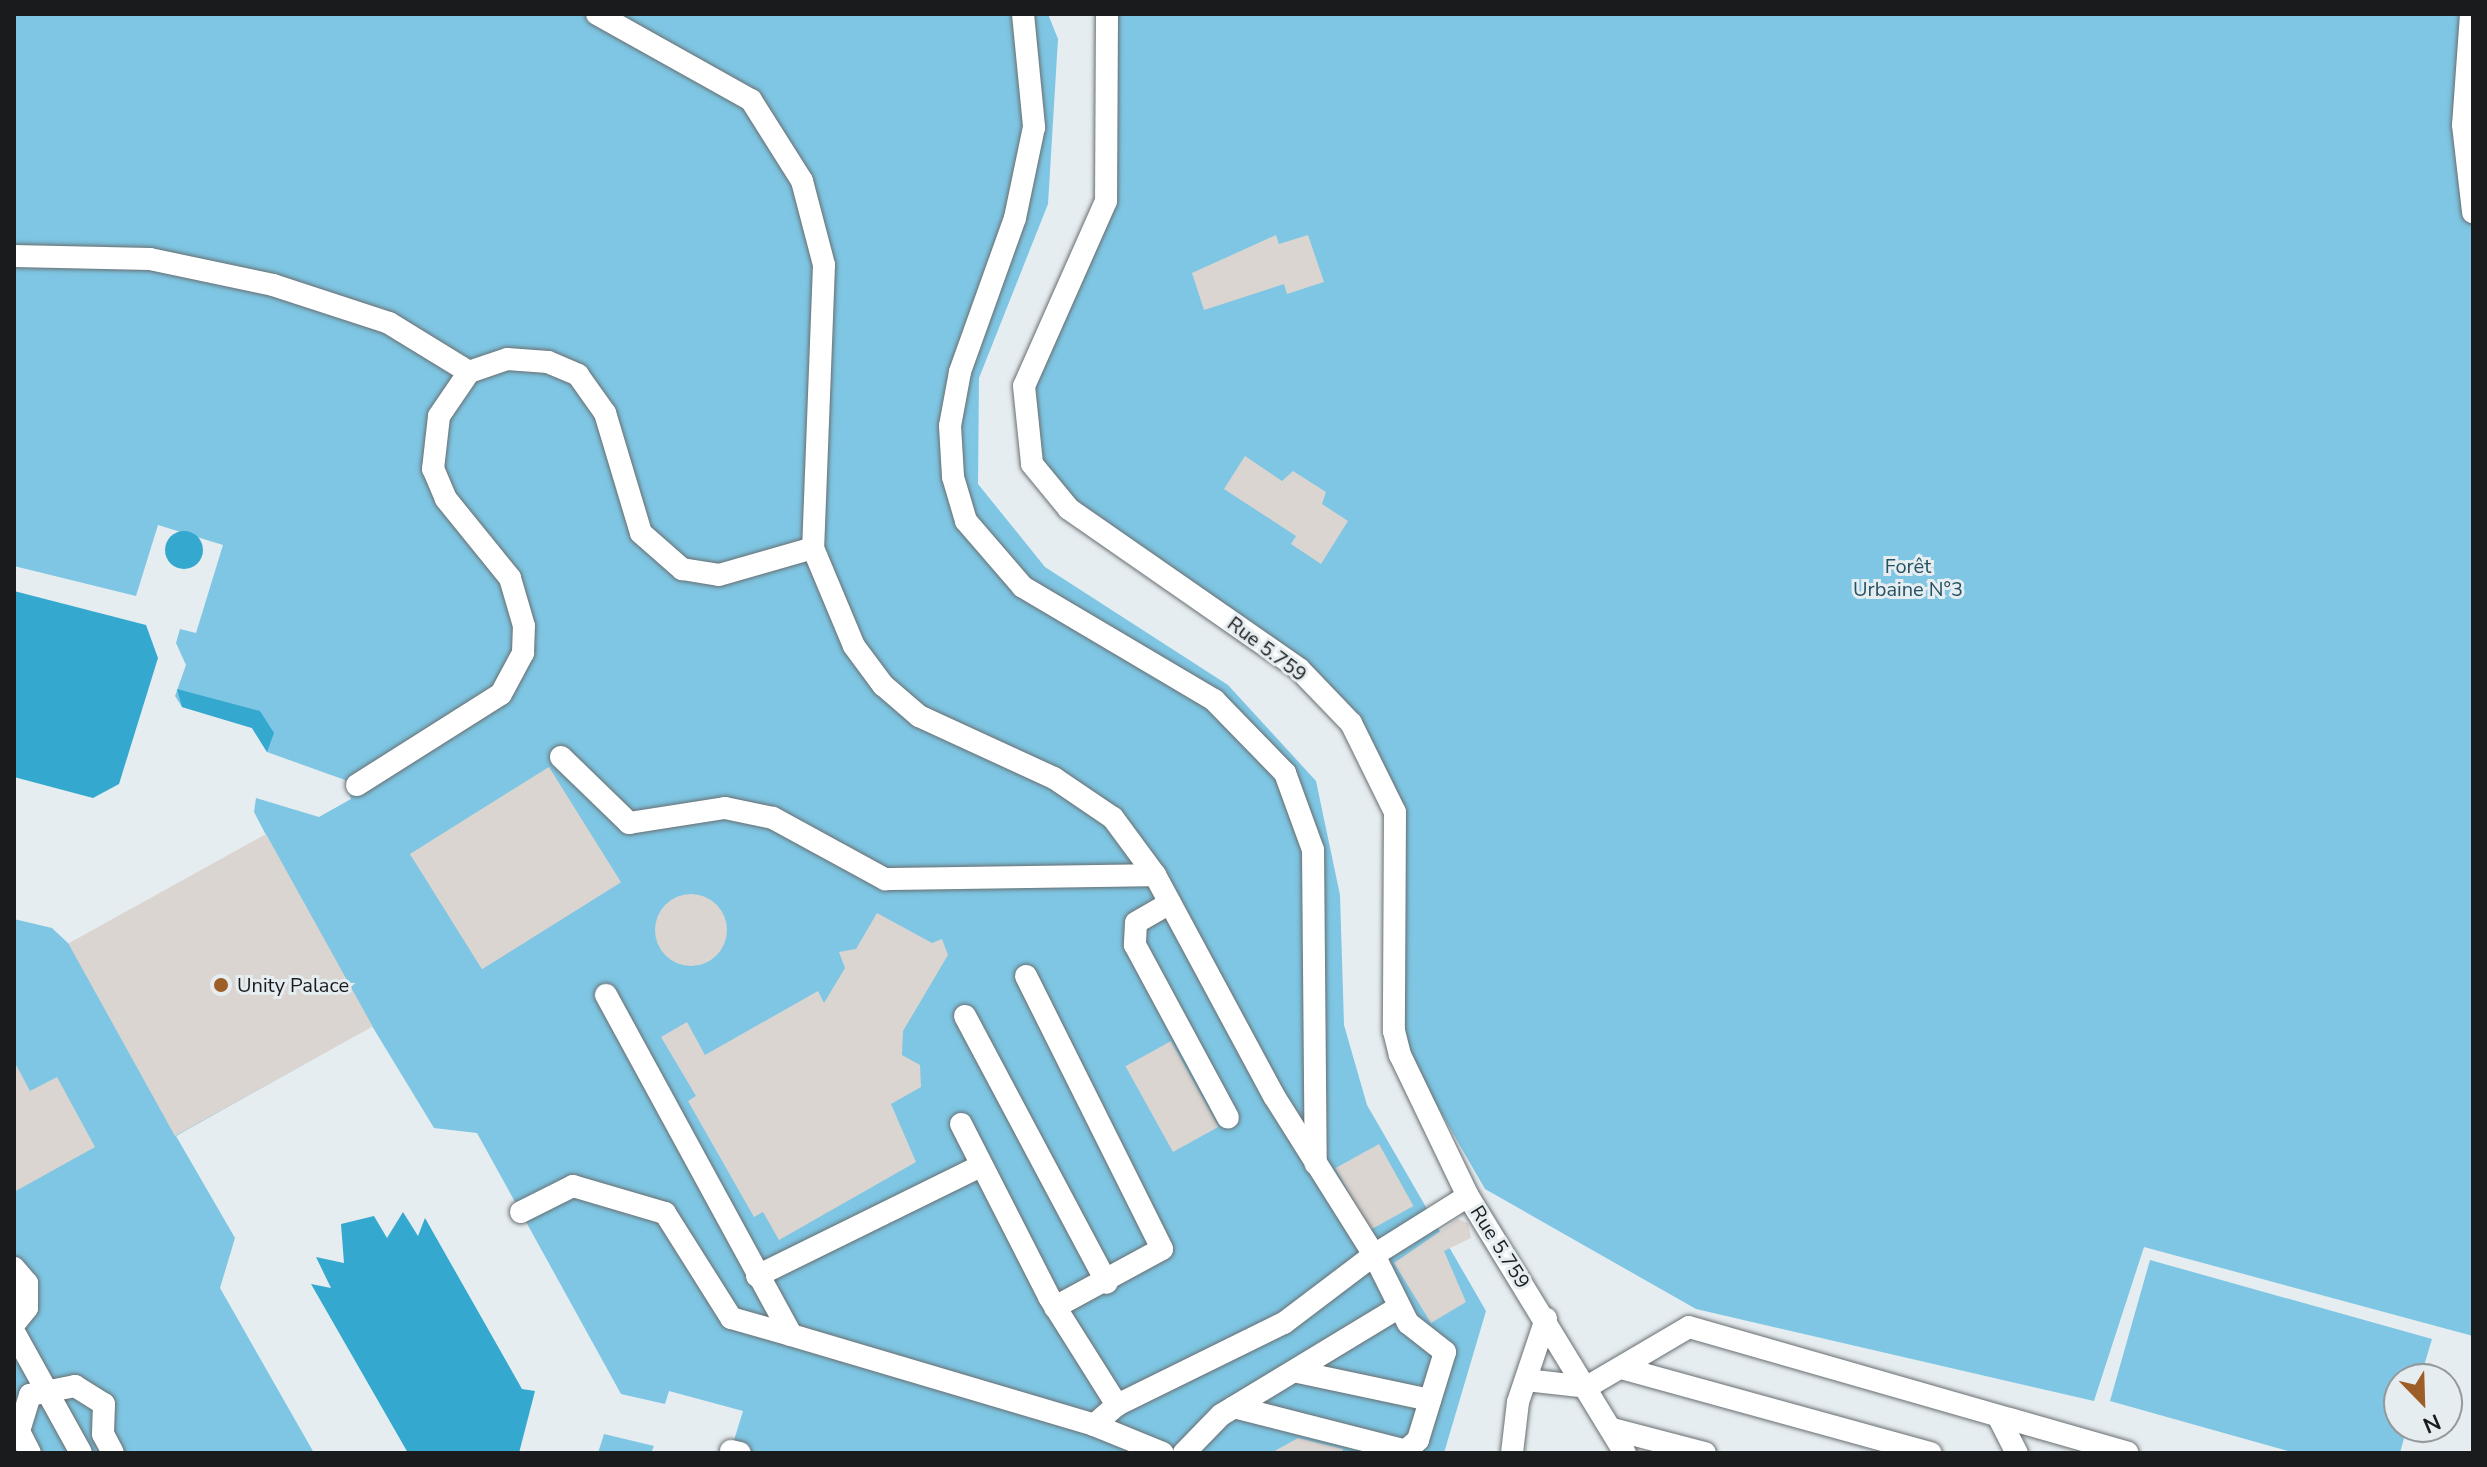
<!DOCTYPE html>
<meta charset="utf-8">
<style>
body{margin:0}
#map{position:relative;width:2487px;height:1467px;overflow:hidden;background:#e6edf0;font-family:"Nunito Sans",sans-serif}
div>[style]{position:absolute}
.green>*{inset:0;background:#7ec6e3}
.water>*{inset:0;background:#35a8cf}
.round{border-radius:50%}
.building>*{inset:0;background:#dbd5d1;transform-origin:0 0}
.roads{filter:drop-shadow(0 0 2px #686e71) drop-shadow(0 0 2px #686e71)}
.minor>*{height:22px;margin:-11px;padding:0 11px;transform-origin:11px;border-radius:11px;background:#fff}
.dots>*{width:22px;height:22px;translate:-50% -50%;box-sizing:border-box;border:4px solid #e6edf0;border-radius:50%}
span{translate:-50% -50%;white-space:nowrap;text-align:center;line-height:1.15;-webkit-text-stroke:6px #e6edf0;paint-order:stroke}
.park-label{font-size:20px;color:#245264}
.street-label{font-size:20px;color:#191b1c}
.poi-label{font-size:20px;color:#191b1c}
.left{translate:0 -50%;text-align:left}
.frame{position:absolute;inset:0;border:16px solid #191b1c;pointer-events:none}
.north{position:absolute;left:2383px;top:1363px;width:80px;height:80px;box-sizing:border-box;background:#e6edf0;border:2px solid #94999b;border-radius:50%;rotate:157deg;font-size:22px;font-weight:700;line-height:32px;text-align:center;color:#191b1c}
.north::after{content:'';display:block;margin:auto;width:28px;height:36px;background:#9e5e27;clip-path:polygon(50% 0,100% 100%,50% 72%,0 100%)}
</style>
<div id="map">
<div class="green">
<i style="clip-path:polygon(14px 14px,1048px 14px,1058px 39px,1048px 204px,979px 378px,978px 484px,1045px 567px,1228px 685px,1316px 781px,1340px 895px,1344px 1025px,1367px 1105px,1486px 1311px,1444px 1453px,730px 1453px,743px 1411px,669px 1391px,665px 1404px,621px 1394px,477px 1133px,434px 1128px,372px 1026px,176px 1136px,235px 1238px,220px 1288px,314px 1453px,14px 1453px,14px 919px,52px 928px,69px 944px,266px 835px,254px 812px,256px 798px,319px 817px,351px 799px,345px 780px,267px 752px,252px 728px,182px 707px,175px 696px,186px 665px,176px 643px,180px 629px,196px 633px,223px 545px,158px 525px,136px 596px,14px 566px)"></i>
<i style="clip-path:polygon(1107px 14px,2473px 14px,2473px 1336px,2144px 1247px,2094px 1401px,1696px 1309px,1485px 1189px,1394px 1031px,1395px 812px,1351px 723px,1299px 669px,1069px 509px,1032px 464px,1024px 386px,1106px 201px)"></i>
<i style="clip-path:polygon(2150px 1260px,2432px 1339px,2420px 1379px,2399px 1379px,2399px 1427px,2407px 1427px,2400px 1453px,2295px 1453px,2110px 1401px)"></i>
<i style="clip-path:polygon(604px 1434px,654px 1446px,651px 1453px,598px 1453px)"></i>
</div>
<div class="water">
<i class="round" style="left:165px;top:531px;width:38px;height:38px"></i>
<i style="clip-path:polygon(14px 591px,146px 625px,158px 658px,119px 784px,93px 798px,14px 777px)"></i>
<i style="clip-path:polygon(177px 689px,260px 711px,274px 733px,267px 752px,252px 728px,182px 707px)"></i>
<i style="clip-path:polygon(403px 1212px,418px 1236px,425px 1218px,522px 1389px,535px 1391px,519px 1453px,408px 1453px,311px 1284px,331px 1288px,316px 1257px,344px 1263px,341px 1224px,374px 1216px,387px 1238px)"></i>
</div>
<div class="building">
<i style="clip-path:polygon(1276px 235px,1279px 244px,1308px 235px,1324px 282px,1287px 294px,1284px 284px,1204px 310px,1192px 273px)"></i>
<i style="clip-path:polygon(1245px 456px,1282px 481px,1293px 471px,1326px 492px,1322px 504px,1348px 521px,1321px 564px,1291px 544px,1296px 536px,1224px 489px)"></i>
<i style="left:549px;top:767px;width:136px;height:164px;rotate:58deg"></i>
<i style="left:266px;top:834px;width:220px;height:226px;rotate:61deg"></i>
<i class="round" style="left:655px;top:894px;width:72px;height:72px"></i>
<i style="clip-path:polygon(877px 913px,932px 943px,942px 939px,948px 955px,903px 1031px,902px 1055px,920px 1065px,921px 1087px,891px 1104px,916px 1162px,779px 1240px,763px 1212px,754px 1217px,688px 1101px,696px 1096px,661px 1037px,687px 1022px,705px 1055px,818px 991px,824px 1003px,845px 968px,839px 952px,856px 949px)"></i>
<i style="left:1171px;top:1041px;width:98px;height:52px;rotate:61deg"></i>
<i style="clip-path:polygon(14px 1061px,30px 1091px,57px 1077px,95px 1147px,14px 1192px)"></i>
<i style="left:1379px;top:1144px;width:71px;height:50px;rotate:61deg"></i>
<i style="clip-path:polygon(1458px 1219px,1468px 1223px,1471px 1238px,1444px 1251px,1466px 1302px,1431px 1323px,1394px 1263px)"></i>
<i style="clip-path:polygon(1298px 1438px,1343px 1449px,1342px 1453px,1271px 1453px)"></i>
</div>
<div class="roads">
<div class="minor">
<i style="left:597px;top:14px;width:176px;rotate:29.2deg"></i>
<i style="left:751px;top:100px;width:96px;rotate:57.8deg"></i>
<i style="left:802px;top:181px;width:87px;rotate:75.3deg"></i>
<i style="left:824px;top:265px;width:283px;rotate:92.2deg"></i>
<i style="left:813px;top:548px;width:106px;rotate:67.3deg"></i>
<i style="left:854px;top:646px;width:49px;rotate:53.4deg"></i>
<i style="left:883px;top:685px;width:48px;rotate:40.7deg"></i>
<i style="left:919px;top:716px;width:149px;rotate:24.7deg"></i>
<i style="left:1054px;top:778px;width:71px;rotate:34.1deg"></i>
<i style="left:1113px;top:818px;width:71px;rotate:53.6deg"></i>
<i style="left:1155px;top:875px;width:251px;rotate:61.7deg"></i>
<i style="left:1274px;top:1096px;width:188px;rotate:57.8deg"></i>
<i style="left:1374px;top:1255px;width:111px;rotate:-32.1deg"></i>
<i style="left:1023px;top:14px;width:114px;rotate:84.4deg"></i>
<i style="left:1034px;top:127px;width:93px;rotate:101.8deg"></i>
<i style="left:1015px;top:218px;width:164px;rotate:109.7deg"></i>
<i style="left:960px;top:372px;width:55px;rotate:100.5deg"></i>
<i style="left:950px;top:426px;width:51px;rotate:86.6deg"></i>
<i style="left:953px;top:477px;width:46px;rotate:73.5deg"></i>
<i style="left:966px;top:521px;width:87px;rotate:49.2deg"></i>
<i style="left:1023px;top:587px;width:222px;rotate:30.6deg"></i>
<i style="left:1214px;top:700px;width:102px;rotate:45.8deg"></i>
<i style="left:1285px;top:773px;width:82px;rotate:70deg"></i>
<i style="left:1313px;top:850px;width:314px;rotate:89.5deg"></i>
<i style="left:1107px;top:14px;width:187px;rotate:90.3deg"></i>
<i style="left:1106px;top:201px;width:202px;rotate:113.9deg"></i>
<i style="left:1024px;top:386px;width:78px;rotate:84.1deg"></i>
<i style="left:1032px;top:464px;width:58px;rotate:50.6deg"></i>
<i style="left:1069px;top:509px;width:280px;rotate:34.8deg"></i>
<i style="left:1299px;top:669px;width:75px;rotate:46.1deg"></i>
<i style="left:1351px;top:723px;width:99px;rotate:63.7deg"></i>
<i style="left:1395px;top:812px;width:219px;rotate:90.3deg"></i>
<i style="left:1394px;top:1031px;width:25px;rotate:76deg"></i>
<i style="left:1400px;top:1055px;width:157px;rotate:64.3deg"></i>
<i style="left:1468px;top:1196px;width:301px;rotate:58.6deg"></i>
<i style="left:2471px;top:14px;width:111px;rotate:94.1deg"></i>
<i style="left:2463px;top:125px;width:88px;rotate:83.4deg"></i>
<i style="left:14px;top:256px;width:136px;rotate:1.3deg"></i>
<i style="left:150px;top:259px;width:126px;rotate:11.9deg"></i>
<i style="left:273px;top:285px;width:122px;rotate:18.1deg"></i>
<i style="left:389px;top:323px;width:94px;rotate:31.5deg"></i>
<i style="left:561px;top:757px;width:95px;rotate:44.1deg"></i>
<i style="left:629px;top:823px;width:97px;rotate:-8.9deg"></i>
<i style="left:725px;top:808px;width:49px;rotate:11.8deg"></i>
<i style="left:773px;top:818px;width:128px;rotate:28.6deg"></i>
<i style="left:885px;top:879px;width:270px;rotate:-0.8deg"></i>
<i style="left:357px;top:785px;width:170px;rotate:-32.3deg"></i>
<i style="left:501px;top:694px;width:47px;rotate:-61.8deg"></i>
<i style="left:523px;top:653px;width:27px;rotate:-88deg"></i>
<i style="left:524px;top:626px;width:50px;rotate:-106.3deg"></i>
<i style="left:510px;top:578px;width:102px;rotate:-129deg"></i>
<i style="left:446px;top:499px;width:33px;rotate:-113deg"></i>
<i style="left:433px;top:469px;width:53px;rotate:-83.5deg"></i>
<i style="left:439px;top:416px;width:53px;rotate:-55.7deg"></i>
<i style="left:469px;top:372px;width:40px;rotate:-18.9deg"></i>
<i style="left:507px;top:359px;width:41px;rotate:4.2deg"></i>
<i style="left:548px;top:362px;width:33px;rotate:23deg"></i>
<i style="left:578px;top:375px;width:47px;rotate:54.6deg"></i>
<i style="left:605px;top:413px;width:125px;rotate:73.3deg"></i>
<i style="left:641px;top:533px;width:55px;rotate:41.3deg"></i>
<i style="left:682px;top:569px;width:37px;rotate:9deg"></i>
<i style="left:719px;top:575px;width:98px;rotate:-16deg"></i>
<i style="left:1170px;top:903px;width:39px;rotate:150deg"></i>
<i style="left:1136px;top:923px;width:22px;rotate:93deg"></i>
<i style="left:1135px;top:945px;width:196px;rotate:61.7deg"></i>
<i style="left:1026px;top:976px;width:305px;rotate:63.5deg"></i>
<i style="left:1162px;top:1249px;width:122px;rotate:151.5deg"></i>
<i style="left:606px;top:995px;width:387px;rotate:61.4deg"></i>
<i style="left:791px;top:1335px;width:316px;rotate:16.5deg"></i>
<i style="left:1094px;top:1425px;width:74px;rotate:22.1deg"></i>
<i style="left:965px;top:1016px;width:302px;rotate:62deg"></i>
<i style="left:961px;top:1124px;width:194px;rotate:63deg"></i>
<i style="left:1049px;top:1297px;width:128px;rotate:57.8deg"></i>
<i style="left:521px;top:1212px;width:58px;rotate:-26.6deg"></i>
<i style="left:573px;top:1186px;width:96px;rotate:16.4deg"></i>
<i style="left:665px;top:1213px;width:124px;rotate:57.8deg"></i>
<i style="left:731px;top:1318px;width:62px;rotate:15.8deg"></i>
<i style="left:14px;top:1268px;width:20px;rotate:49deg"></i>
<i style="left:27px;top:1283px;width:25px;rotate:90deg"></i>
<i style="left:27px;top:1308px;width:21px;rotate:129deg"></i>
<i style="left:757px;top:1276px;width:250px;rotate:-26.2deg"></i>
<i style="left:14px;top:1332px;width:138px;rotate:61deg"></i>
<i style="left:1625px;top:1369px;width:317px;rotate:15.4deg"></i>
<i style="left:1298px;top:1372px;width:135px;rotate:12deg"></i>
<i style="left:1526px;top:1380px;width:61px;rotate:6.5deg"></i>
<i style="left:1587px;top:1387px;width:118px;rotate:-30.5deg"></i>
<i style="left:1689px;top:1327px;width:456px;rotate:16deg"></i>
<i style="left:1234px;top:1407px;width:179px;rotate:14.3deg"></i>
<i style="left:1999px;top:1418px;width:39px;rotate:63deg"></i>
<i style="left:1094px;top:1425px;width:30px;rotate:-41deg"></i>
<i style="left:1117px;top:1405px;width:186px;rotate:-26.2deg"></i>
<i style="left:1284px;top:1323px;width:113px;rotate:-37.1deg"></i>
<i style="left:1374px;top:1255px;width:76px;rotate:63.4deg"></i>
<i style="left:1408px;top:1323px;width:47px;rotate:38.1deg"></i>
<i style="left:1445px;top:1352px;width:92px;rotate:107.1deg"></i>
<i style="left:1418px;top:1440px;width:20px;rotate:139deg"></i>
<i style="left:1612px;top:1429px;width:96px;rotate:14.5deg"></i>
<i style="left:731px;top:1451px;width:9px;rotate:13deg"></i>
<i style="left:30px;top:1453px;width:25px;rotate:-117deg"></i>
<i style="left:19px;top:1431px;width:38px;rotate:-73deg"></i>
<i style="left:30px;top:1395px;width:46px;rotate:-11.3deg"></i>
<i style="left:75px;top:1386px;width:34px;rotate:32deg"></i>
<i style="left:104px;top:1404px;width:30px;rotate:92deg"></i>
<i style="left:103px;top:1434px;width:21px;rotate:62deg"></i>
<i style="left:1184px;top:1453px;width:53px;rotate:-45.8deg"></i>
<i style="left:1221px;top:1415px;width:208px;rotate:-31.2deg"></i>
<i style="left:1512px;top:1453px;width:51px;rotate:-83.3deg"></i>
<i style="left:1518px;top:1402px;width:88px;rotate:-71.4deg"></i>
</div>
</div>
<div class="dots">
<i style="left:221px;top:985px;background:#9e5e27"></i>
</div>
<div class="park-label">
<span style="left:1908px;top:578px">Forêt<br>Urbaine N°3</span>
</div>
<div class="street-label">
<span style="left:1267px;top:649px;rotate:37deg">Rue 5.759</span>
<span style="left:1500px;top:1247px;rotate:58deg">Rue 5.759</span>
</div>
<div class="poi-label">
<span class="left" style="left:237px;top:985px">Unity Palace</span>
</div>
<div class="frame"></div>
<div class="north">N</div>
</div>
